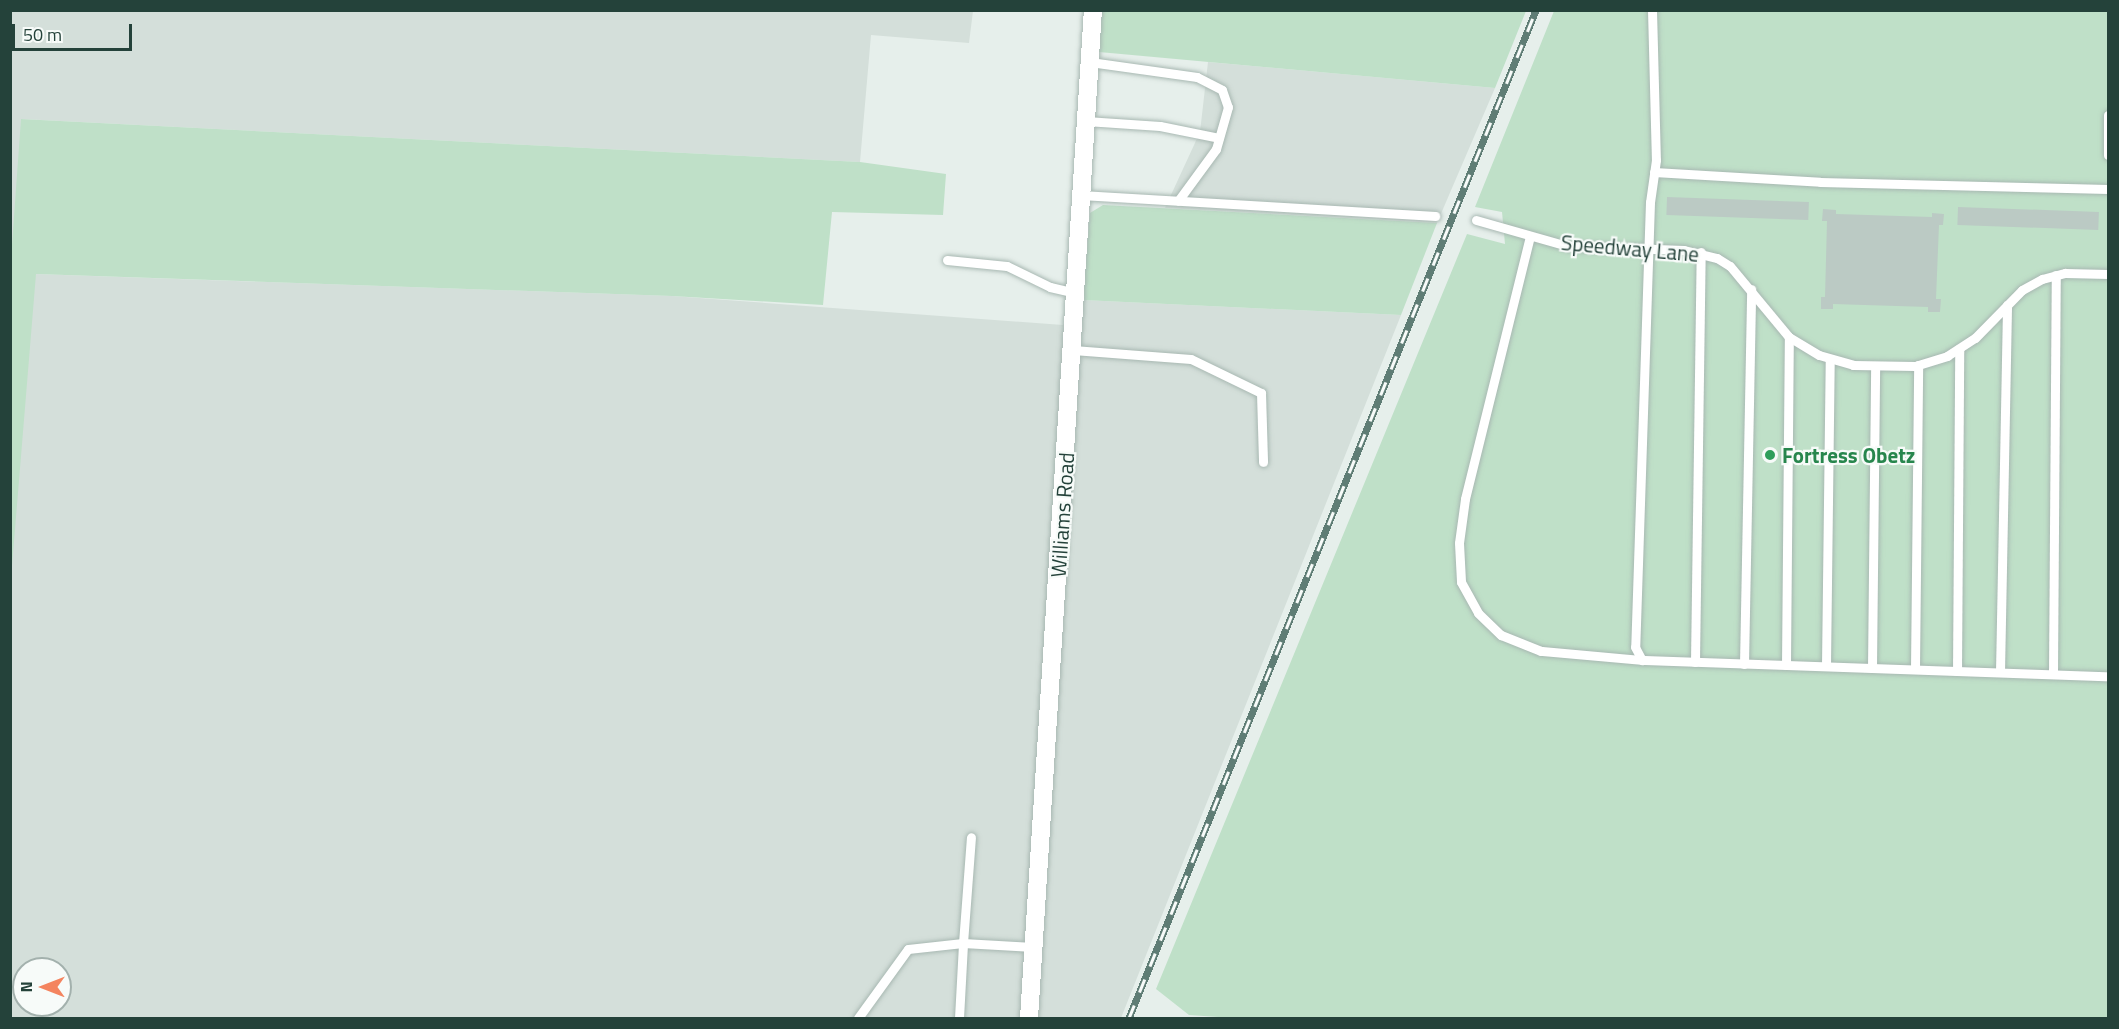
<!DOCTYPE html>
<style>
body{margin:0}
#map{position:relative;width:2119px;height:1029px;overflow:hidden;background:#e6efeb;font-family:"Titillium Web",sans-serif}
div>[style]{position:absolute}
.built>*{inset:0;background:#d4dfda}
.green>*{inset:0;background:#bfe0c8}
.building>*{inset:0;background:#bbcac4;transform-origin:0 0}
.roads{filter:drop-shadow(0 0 2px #a8b8b2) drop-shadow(0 0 2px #a8b8b2)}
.lane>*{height:9px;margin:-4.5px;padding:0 4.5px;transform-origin:4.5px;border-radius:4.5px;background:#fff}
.secondary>*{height:18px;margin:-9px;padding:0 9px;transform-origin:9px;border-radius:9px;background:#fff}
.rail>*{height:7px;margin-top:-3.5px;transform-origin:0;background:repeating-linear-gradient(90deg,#f7fbf9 0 14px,#5f7d75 0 28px);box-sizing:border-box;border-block:2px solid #5f7d75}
.dots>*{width:16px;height:16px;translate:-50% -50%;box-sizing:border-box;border:3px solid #f7fbf9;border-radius:50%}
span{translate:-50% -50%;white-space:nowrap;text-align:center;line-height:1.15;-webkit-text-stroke:4.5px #f7fbf9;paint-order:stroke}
.street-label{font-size:21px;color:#24423a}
.leisure-label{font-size:21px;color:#27864d;font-weight:700}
.left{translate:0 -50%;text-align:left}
.frame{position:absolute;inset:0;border:12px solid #24423a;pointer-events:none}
.north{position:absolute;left:12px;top:957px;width:60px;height:60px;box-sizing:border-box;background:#f7fbf9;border:2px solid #a3b1ad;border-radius:50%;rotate:270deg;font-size:16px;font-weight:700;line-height:24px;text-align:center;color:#24423a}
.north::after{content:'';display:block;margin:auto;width:21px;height:27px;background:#f4845f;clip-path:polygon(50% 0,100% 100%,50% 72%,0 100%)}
.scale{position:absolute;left:12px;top:24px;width:120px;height:27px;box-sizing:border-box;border:3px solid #24423a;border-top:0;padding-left:8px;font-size:18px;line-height:21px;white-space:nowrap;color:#24423a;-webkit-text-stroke:4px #f7fbf9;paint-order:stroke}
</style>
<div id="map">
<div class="built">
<i style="clip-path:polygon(10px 11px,973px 11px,969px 43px,871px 35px,860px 162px,22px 119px,11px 273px)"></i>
<i style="clip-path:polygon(1208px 62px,1495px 88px,1437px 223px,1165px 208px,1200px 132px)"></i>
<i style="clip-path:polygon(evenodd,35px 274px,672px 296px,1063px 325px,1083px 300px,1401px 315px,1121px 1018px,11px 1018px,10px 578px,35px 274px,24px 969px,60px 969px,60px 1005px,24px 1005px,24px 969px)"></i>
</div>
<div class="green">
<i style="clip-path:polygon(1102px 11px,1102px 10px,1526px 11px,1495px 88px,1099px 52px)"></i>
<i style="clip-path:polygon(1554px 11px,2108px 11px,2108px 1018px,1233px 1018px,1189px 1015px,1156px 989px,1467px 234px,1505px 244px,1502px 212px,1475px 207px)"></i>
<i style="clip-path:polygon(21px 119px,860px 162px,946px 174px,943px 215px,832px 212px,823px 305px,672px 296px,36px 274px,11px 578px,10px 273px)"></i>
<i style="clip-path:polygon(1103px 205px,1437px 223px,1401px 315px,1083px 300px,1090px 213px)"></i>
</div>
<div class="building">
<i style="left:1667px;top:197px;width:142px;height:18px;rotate:2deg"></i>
<i style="left:1958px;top:207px;width:141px;height:18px;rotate:2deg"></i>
<i style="clip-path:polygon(1823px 209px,1836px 210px,1836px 214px,1932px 217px,1932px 213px,1944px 214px,1943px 225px,1939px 225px,1936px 299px,1941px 299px,1940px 312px,1928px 312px,1928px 307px,1833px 304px,1833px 309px,1821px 309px,1821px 297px,1825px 297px,1827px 221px,1822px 221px)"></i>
</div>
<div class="roads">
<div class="lane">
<i style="left:1652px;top:10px;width:150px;rotate:88.5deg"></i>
<i style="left:1656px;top:160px;width:42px;rotate:98.1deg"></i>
<i style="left:1650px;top:202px;width:445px;rotate:91.9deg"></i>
<i style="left:1635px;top:647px;width:15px;rotate:62deg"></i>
<i style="left:1642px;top:660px;width:466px;rotate:2deg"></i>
<i style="left:1090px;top:62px;width:108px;rotate:8deg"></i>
<i style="left:1197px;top:77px;width:28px;rotate:27deg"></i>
<i style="left:1222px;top:90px;width:18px;rotate:71deg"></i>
<i style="left:1228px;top:107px;width:44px;rotate:105.9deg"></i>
<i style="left:1216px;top:149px;width:64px;rotate:126.2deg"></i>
<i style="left:2108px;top:115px;width:40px;rotate:90deg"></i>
<i style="left:1086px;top:121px;width:74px;rotate:3.9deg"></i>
<i style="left:1160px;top:126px;width:60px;rotate:11.5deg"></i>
<i style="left:1654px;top:172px;width:166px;rotate:3.4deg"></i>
<i style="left:1820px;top:182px;width:288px;rotate:1.4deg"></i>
<i style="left:1081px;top:195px;width:355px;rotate:3.4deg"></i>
<i style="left:1476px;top:220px;width:95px;rotate:15.9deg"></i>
<i style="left:1567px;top:246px;width:117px;rotate:2deg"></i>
<i style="left:1684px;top:250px;width:34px;rotate:14deg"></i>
<i style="left:1717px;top:258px;width:15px;rotate:32deg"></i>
<i style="left:1730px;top:266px;width:92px;rotate:50.3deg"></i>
<i style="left:1789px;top:337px;width:35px;rotate:31deg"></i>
<i style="left:1819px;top:355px;width:35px;rotate:16deg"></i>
<i style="left:1853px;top:365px;width:62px;rotate:0.9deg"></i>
<i style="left:1915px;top:366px;width:34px;rotate:-17deg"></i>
<i style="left:1947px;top:356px;width:33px;rotate:-33deg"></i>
<i style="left:1975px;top:338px;width:67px;rotate:-45.6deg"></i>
<i style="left:2022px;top:290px;width:23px;rotate:-29deg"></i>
<i style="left:2042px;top:279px;width:24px;rotate:-15deg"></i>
<i style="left:2065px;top:273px;width:43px;rotate:1.3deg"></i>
<i style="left:1530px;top:236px;width:271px;rotate:103.9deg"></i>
<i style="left:1465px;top:499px;width:44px;rotate:97.8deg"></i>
<i style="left:1459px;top:543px;width:39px;rotate:87deg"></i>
<i style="left:1461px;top:582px;width:35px;rotate:61deg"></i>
<i style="left:1478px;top:613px;width:32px;rotate:44deg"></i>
<i style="left:1501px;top:635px;width:43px;rotate:21.8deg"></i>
<i style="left:1541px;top:651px;width:101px;rotate:5.1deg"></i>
<i style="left:947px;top:260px;width:60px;rotate:5.7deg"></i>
<i style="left:1007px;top:266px;width:48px;rotate:26deg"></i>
<i style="left:1050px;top:287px;width:27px;rotate:13deg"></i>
<i style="left:1073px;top:350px;width:118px;rotate:4.4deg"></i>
<i style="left:1191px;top:359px;width:78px;rotate:25.9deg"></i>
<i style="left:1261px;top:393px;width:69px;rotate:88.3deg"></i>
<i style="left:1695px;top:662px;width:410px;rotate:-89.2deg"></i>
<i style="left:1744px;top:664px;width:375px;rotate:-88.9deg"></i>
<i style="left:1786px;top:665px;width:328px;rotate:-89.5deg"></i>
<i style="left:1826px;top:666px;width:306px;rotate:-89.3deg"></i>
<i style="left:1872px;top:668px;width:301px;rotate:-89.4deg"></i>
<i style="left:1915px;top:669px;width:304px;rotate:-89.4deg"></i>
<i style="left:1957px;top:671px;width:322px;rotate:-89.6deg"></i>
<i style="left:2000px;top:672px;width:367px;rotate:-88.9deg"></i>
<i style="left:2053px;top:674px;width:399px;rotate:-89.6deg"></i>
<i style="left:858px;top:1018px;width:85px;rotate:-54.1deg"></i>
<i style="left:908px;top:949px;width:55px;rotate:-6.2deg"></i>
<i style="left:963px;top:943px;width:106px;rotate:-85.7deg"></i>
<i style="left:959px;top:1018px;width:75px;rotate:-86.9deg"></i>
<i style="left:963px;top:943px;width:70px;rotate:3.3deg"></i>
</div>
<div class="secondary">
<i style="left:1029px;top:1018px;width:1010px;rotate:-86.37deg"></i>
</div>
</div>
<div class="rail">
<i style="left:1129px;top:1018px;width:1087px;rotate:-68.01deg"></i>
</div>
<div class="dots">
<i style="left:1770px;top:455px;background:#2e9e5b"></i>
</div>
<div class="street-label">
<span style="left:1630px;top:248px;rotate:5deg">Speedway Lane</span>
<span style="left:1062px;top:515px;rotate:-86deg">Williams Road</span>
</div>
<div class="leisure-label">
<span class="left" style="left:1782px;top:455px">Fortress Obetz</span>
</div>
<div class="frame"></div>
<div class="north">N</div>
<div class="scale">50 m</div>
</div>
